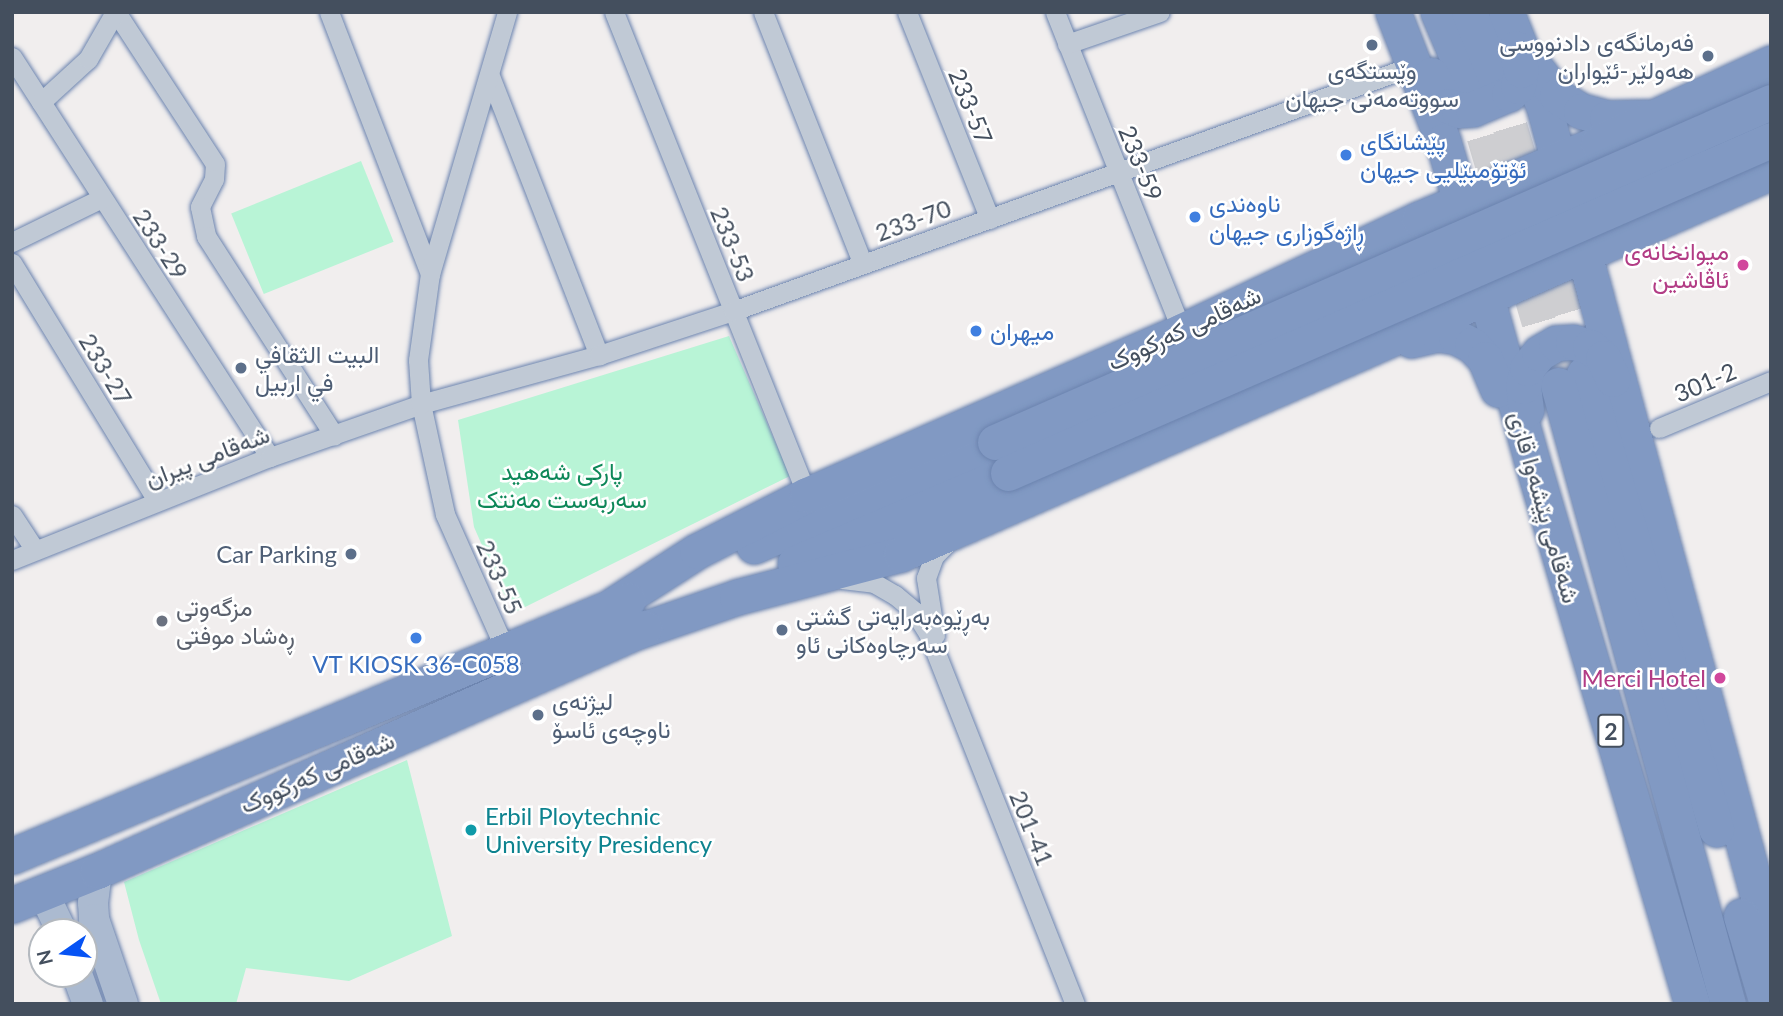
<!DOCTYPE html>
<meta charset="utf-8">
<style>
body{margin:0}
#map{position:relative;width:1783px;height:1016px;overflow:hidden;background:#f1eeee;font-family:Lato,Vazirmatn,sans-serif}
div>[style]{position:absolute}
.green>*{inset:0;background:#b8f4d6;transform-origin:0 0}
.highway-tunnel>*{height:35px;margin-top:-17.5px;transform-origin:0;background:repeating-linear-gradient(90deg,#ceced1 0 35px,transparent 0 53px)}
.roads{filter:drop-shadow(0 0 2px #6c84af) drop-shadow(0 0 2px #6c84af)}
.street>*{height:19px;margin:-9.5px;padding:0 9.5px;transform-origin:9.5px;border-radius:9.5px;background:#c0c9d5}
.primary>*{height:30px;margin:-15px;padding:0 15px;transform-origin:15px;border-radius:15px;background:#abbad0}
.highway>*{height:35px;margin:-17.5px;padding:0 17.5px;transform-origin:17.5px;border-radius:17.5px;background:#8199c3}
.bridges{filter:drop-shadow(0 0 2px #6c84af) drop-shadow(0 0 2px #6c84af)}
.highway-bridge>*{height:35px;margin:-17.5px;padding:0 17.5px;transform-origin:17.5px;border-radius:17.5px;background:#8199c3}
.dots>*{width:19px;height:19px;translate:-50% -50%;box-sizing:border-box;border:4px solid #fff;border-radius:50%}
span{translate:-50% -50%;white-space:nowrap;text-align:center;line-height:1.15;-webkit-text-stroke:5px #fff;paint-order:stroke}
.shield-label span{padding:2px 5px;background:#fff;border:2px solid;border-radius:5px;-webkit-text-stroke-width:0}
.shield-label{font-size:23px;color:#444f5e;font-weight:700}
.service-label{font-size:24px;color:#4e5e75}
.right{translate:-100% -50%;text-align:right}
.left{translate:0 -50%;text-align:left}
.street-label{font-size:24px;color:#444f5e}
.shop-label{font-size:24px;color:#366cbe}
.hotel-label{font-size:24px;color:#b23c85}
.park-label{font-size:24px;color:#0d8758}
.worship-label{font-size:24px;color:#5b616d}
.culture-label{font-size:24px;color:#0d838f}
.frame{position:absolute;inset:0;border:14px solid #444f5e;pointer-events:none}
.north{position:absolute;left:28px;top:918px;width:70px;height:70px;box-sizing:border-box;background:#fff;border:2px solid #b4b9bf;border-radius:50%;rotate:256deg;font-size:19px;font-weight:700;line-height:28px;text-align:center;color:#444f5e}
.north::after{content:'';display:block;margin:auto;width:24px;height:32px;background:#0653f4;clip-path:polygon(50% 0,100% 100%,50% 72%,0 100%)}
</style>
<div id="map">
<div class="green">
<i style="left:361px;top:161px;width:87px;height:140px;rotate:68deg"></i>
<i style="clip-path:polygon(729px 336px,790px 476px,517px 611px,502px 591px,474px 527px,458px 420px)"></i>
<i style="clip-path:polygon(407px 760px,452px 936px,349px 981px,246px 968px,236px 1004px,161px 1004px,139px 940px,124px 882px)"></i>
</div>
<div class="highway-tunnel">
<i style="left:1495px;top:76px;width:308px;rotate:73.4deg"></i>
<i style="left:1469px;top:85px;width:313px;rotate:73.5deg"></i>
</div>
<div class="roads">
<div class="street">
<i style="left:116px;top:12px;width:181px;rotate:56.9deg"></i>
<i style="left:215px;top:164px;width:15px;rotate:94deg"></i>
<i style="left:214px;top:179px;width:31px;rotate:117deg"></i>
<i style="left:200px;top:207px;width:30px;rotate:78deg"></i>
<i style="left:206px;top:236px;width:237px;rotate:57.3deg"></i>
<i style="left:329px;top:12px;width:281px;rotate:68.9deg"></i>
<i style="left:614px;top:12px;width:520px;rotate:68.22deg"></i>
<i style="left:763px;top:12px;width:271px;rotate:68.4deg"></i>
<i style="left:907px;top:12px;width:223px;rotate:68.2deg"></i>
<i style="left:1055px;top:12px;width:343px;rotate:68.3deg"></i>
<i style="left:1067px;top:44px;width:98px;rotate:-19deg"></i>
<i style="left:12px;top:57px;width:476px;rotate:57.2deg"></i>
<i style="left:490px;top:76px;width:300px;rotate:68.7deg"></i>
<i style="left:41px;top:102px;width:64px;rotate:-42.5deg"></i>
<i style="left:88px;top:59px;width:54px;rotate:-60.1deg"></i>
<i style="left:12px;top:242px;width:100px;rotate:-26.1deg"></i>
<i style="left:12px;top:263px;width:279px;rotate:58.6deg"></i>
<i style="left:1659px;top:428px;width:121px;rotate:-22.8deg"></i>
<i style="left:12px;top:515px;width:42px;rotate:56.7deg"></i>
<i style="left:12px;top:560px;width:278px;rotate:-21.8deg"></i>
<i style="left:270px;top:457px;width:160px;rotate:-19.3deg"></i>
<i style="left:421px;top:404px;width:185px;rotate:-15.4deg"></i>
<i style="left:599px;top:355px;width:141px;rotate:-18.2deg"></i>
<i style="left:733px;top:311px;width:725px;rotate:-19.83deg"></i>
<i style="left:842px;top:579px;width:32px;rotate:7deg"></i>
<i style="left:874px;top:583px;width:24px;rotate:30deg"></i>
<i style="left:895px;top:595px;width:25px;rotate:40deg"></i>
<i style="left:914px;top:611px;width:26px;rotate:58deg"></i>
<i style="left:928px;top:633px;width:399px;rotate:68.4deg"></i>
<i style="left:935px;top:635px;width:58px;rotate:-99deg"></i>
<i style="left:926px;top:578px;width:23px;rotate:-70deg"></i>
<i style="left:934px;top:556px;width:21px;rotate:-45deg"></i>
<i style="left:505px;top:649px;width:148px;rotate:-114deg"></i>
<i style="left:445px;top:514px;width:113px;rotate:-102.3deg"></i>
<i style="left:421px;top:404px;width:44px;rotate:-93.9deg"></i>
<i style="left:418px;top:360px;width:87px;rotate:-82.1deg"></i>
<i style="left:430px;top:274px;width:273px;rotate:-73.6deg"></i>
</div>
<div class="primary">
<i style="left:97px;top:871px;width:32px;rotate:97deg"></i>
<i style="left:93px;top:903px;width:16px;rotate:86deg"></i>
<i style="left:94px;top:919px;width:90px;rotate:71.2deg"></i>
<i style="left:43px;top:892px;width:44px;rotate:64.6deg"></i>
<i style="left:77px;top:974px;width:32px;rotate:70deg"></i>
</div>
<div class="highway">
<i style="left:1393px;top:12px;width:138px;rotate:68.8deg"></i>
<i style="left:1443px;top:141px;width:86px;rotate:73.9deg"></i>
<i style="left:1438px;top:12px;width:79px;rotate:67deg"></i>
<i style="left:1469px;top:12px;width:69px;rotate:67.9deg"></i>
<i style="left:1506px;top:12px;width:102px;rotate:68.2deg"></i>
<i style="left:1544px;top:107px;width:77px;rotate:74.9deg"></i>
<i style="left:1538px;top:71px;width:31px;rotate:53deg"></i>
<i style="left:1557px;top:96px;width:28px;rotate:32deg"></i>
<i style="left:1581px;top:111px;width:27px;rotate:15deg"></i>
<i style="left:1607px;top:118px;width:39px;rotate:-1deg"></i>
<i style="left:1431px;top:75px;width:36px;rotate:60deg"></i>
<i style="left:1449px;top:106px;width:11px;rotate:22deg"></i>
<i style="left:1459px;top:110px;width:14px;rotate:-4deg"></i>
<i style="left:1473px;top:109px;width:39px;rotate:-23deg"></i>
<i style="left:1509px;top:94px;width:12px;rotate:-42deg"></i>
<i style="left:1518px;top:86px;width:16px;rotate:-79deg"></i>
<i style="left:1521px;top:70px;width:22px;rotate:-103deg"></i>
<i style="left:1579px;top:235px;width:735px;rotate:74.85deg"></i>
<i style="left:1480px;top:274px;width:191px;rotate:74.5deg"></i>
<i style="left:1531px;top:458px;width:569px;rotate:73.57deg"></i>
<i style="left:1411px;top:340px;width:28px;rotate:-13deg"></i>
<i style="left:1438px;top:334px;width:18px;rotate:9deg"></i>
<i style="left:1456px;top:337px;width:18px;rotate:27deg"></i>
<i style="left:1472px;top:345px;width:19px;rotate:47deg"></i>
<i style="left:1485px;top:359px;width:33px;rotate:67deg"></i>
<i style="left:1584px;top:374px;width:474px;rotate:73.8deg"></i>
<i style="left:1558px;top:385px;width:642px;rotate:74.64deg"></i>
<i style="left:1526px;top:410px;width:24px;rotate:-97deg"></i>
<i style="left:1523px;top:386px;width:18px;rotate:-77deg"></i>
<i style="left:1527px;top:368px;width:19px;rotate:-51deg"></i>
<i style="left:1539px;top:353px;width:20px;rotate:-30deg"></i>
<i style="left:1556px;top:343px;width:17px;rotate:-3deg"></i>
<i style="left:1573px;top:342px;width:18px;rotate:16deg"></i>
<i style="left:1590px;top:347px;width:17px;rotate:40deg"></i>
<i style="left:1603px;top:358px;width:23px;rotate:65deg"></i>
<i style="left:754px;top:546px;width:262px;rotate:-23.3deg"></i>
<i style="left:795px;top:563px;width:231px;rotate:-22.9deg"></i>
<i style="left:607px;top:609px;width:107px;rotate:-32.8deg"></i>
<i style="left:697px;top:551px;width:123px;rotate:-27deg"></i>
<i style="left:807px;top:495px;width:409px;rotate:-23.6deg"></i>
<i style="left:1182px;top:331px;width:262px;rotate:-25.3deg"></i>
<i style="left:1419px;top:219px;width:194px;rotate:-23deg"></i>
<i style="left:1598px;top:143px;width:191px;rotate:-24.8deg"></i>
<i style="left:621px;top:637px;width:123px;rotate:-19deg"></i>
<i style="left:737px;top:597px;width:170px;rotate:-14.7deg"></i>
<i style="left:901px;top:554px;width:950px;rotate:-23.71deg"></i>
<i style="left:12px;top:856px;width:667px;rotate:-22.57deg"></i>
<i style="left:12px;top:905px;width:92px;rotate:-21.8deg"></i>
<i style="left:97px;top:871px;width:599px;rotate:-23.95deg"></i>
<i style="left:1741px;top:916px;width:92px;rotate:73.5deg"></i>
</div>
</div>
<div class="bridges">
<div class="highway-bridge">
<i style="left:995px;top:442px;width:847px;rotate:-23.66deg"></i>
<i style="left:1008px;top:473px;width:833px;rotate:-23.58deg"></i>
</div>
</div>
<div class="dots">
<i style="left:1372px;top:45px;background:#5c6f8a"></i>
<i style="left:1708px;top:56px;background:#5c6f8a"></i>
<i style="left:1346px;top:155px;background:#3f7fe0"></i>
<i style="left:1195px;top:217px;background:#3f7fe0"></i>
<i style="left:1743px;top:265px;background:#d1479c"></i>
<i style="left:976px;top:331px;background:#3f7fe0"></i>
<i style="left:241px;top:368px;background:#5c6f8a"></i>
<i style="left:351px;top:554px;background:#5c6f8a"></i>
<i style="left:162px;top:621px;background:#6b7280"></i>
<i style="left:782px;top:630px;background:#5c6f8a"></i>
<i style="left:416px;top:638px;background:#3f7fe0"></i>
<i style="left:1720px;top:678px;background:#d1479c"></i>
<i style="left:538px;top:715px;background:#5c6f8a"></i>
<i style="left:471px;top:830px;background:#0f9aa8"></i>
</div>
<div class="shield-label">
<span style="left:1611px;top:731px">2</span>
</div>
<div class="service-label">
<span class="right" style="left:1694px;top:56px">فه‌رمانگه‌ی دادنووسی<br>هه‌ولێر-ئێواران</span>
<span style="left:1372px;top:84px">وێستگەی<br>سووتەمەنی جیھان</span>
<span class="left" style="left:255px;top:368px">البيت الثقافي<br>في اربيل</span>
<span class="right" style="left:337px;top:554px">Car Parking</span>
<span class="left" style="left:796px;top:630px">بەڕێوەبەرایەتی گشتی<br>سەرچاوەکانی ئاو</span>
<span class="left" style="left:552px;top:715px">لیژنەی<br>ناوچەی ئاسۆ</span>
</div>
<div class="street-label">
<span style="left:971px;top:106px;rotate:68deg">233-57</span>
<span style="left:1141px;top:163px;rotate:68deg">233-59</span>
<span style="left:913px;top:220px;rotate:-20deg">233-70</span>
<span style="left:161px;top:244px;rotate:57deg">233-29</span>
<span style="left:733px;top:244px;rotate:68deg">233-53</span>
<span style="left:1184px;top:328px;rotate:-25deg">شەقامی کەرکووک</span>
<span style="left:106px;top:369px;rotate:59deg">233-27</span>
<span style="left:1705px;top:382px;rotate:-23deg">301-2</span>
<span style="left:207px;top:456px;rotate:-21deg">شەقامی پیران</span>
<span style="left:1545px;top:507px;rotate:74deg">شەقامی پێشەوا قازی</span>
<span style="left:500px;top:577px;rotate:66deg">233-55</span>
<span style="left:317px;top:772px;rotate:-24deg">شەقامی کەرکووک</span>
<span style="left:1032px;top:828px;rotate:68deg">201-41</span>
</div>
<div class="shop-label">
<span class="left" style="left:1360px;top:155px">پێشانگای<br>ئۆتۆمبێلیی جیھان</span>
<span class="left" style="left:1209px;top:217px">ناوەندی<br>ڕاژەگوزاری جیهان</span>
<span class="left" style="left:990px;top:331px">میهران</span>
<span style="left:416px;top:664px">VT KIOSK 36-C058</span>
</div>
<div class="hotel-label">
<span class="right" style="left:1729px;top:265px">میوانخانەی<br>ئاڤاشین</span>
<span class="right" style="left:1706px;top:678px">Merci Hotel</span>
</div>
<div class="park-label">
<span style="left:562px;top:485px">پارکی شەهید<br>سەربەست مەنتک</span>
</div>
<div class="worship-label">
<span class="left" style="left:176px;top:621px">مزگەوتی<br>ڕەشاد موفتی</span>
</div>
<div class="culture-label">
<span class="left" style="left:485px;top:830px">Erbil Ploytechnic<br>University Presidency</span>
</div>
<div class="frame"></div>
<div class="north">N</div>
</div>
